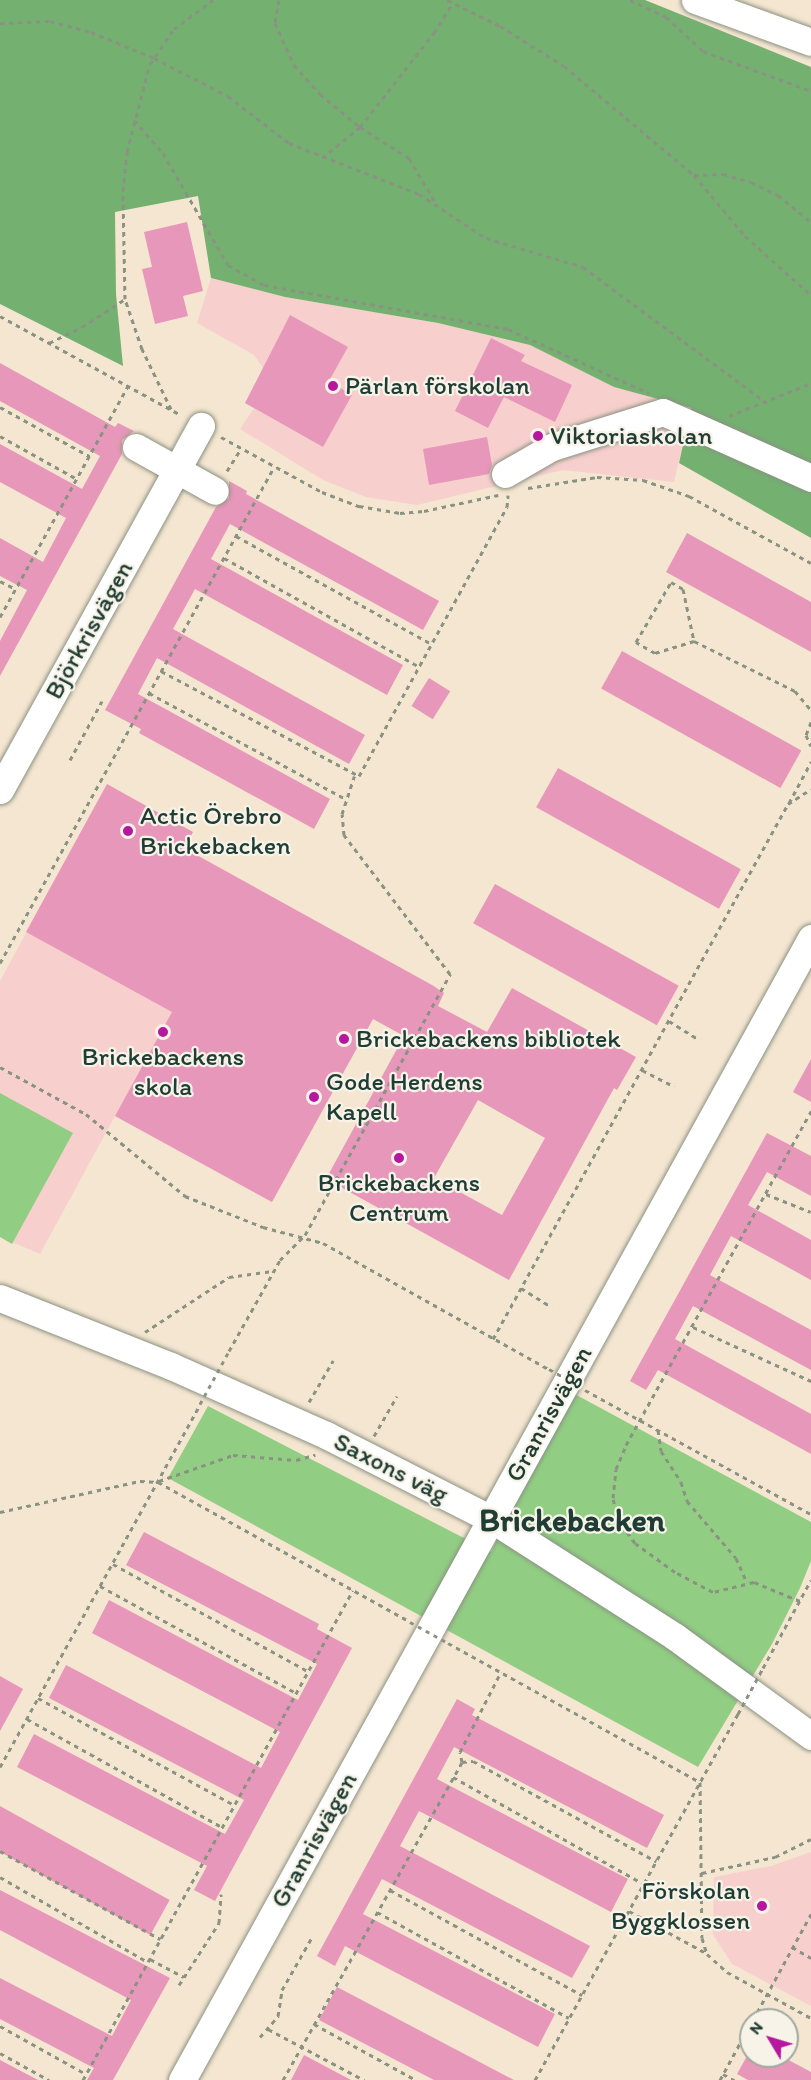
<!DOCTYPE html>
<meta charset="utf-8">
<style>
body{margin:0}
#map{position:relative;width:811px;height:2080px;overflow:hidden;background:#f5e6d1;font-family:Itim,sans-serif}
div>[style]{position:absolute}
.built>*{inset:0;background:#f7d0cd}
.green>*{inset:0;background:#91ce83}
.forest>*{inset:0;background:#74b171}
.building>*{inset:0;background:#e797b9;transform-origin:0 0}
.path>*{height:3px;margin-top:-1.5px;transform-origin:0;background:repeating-linear-gradient(90deg,#8a9282 0 4.5px,transparent 0 9px)}
.roads{filter:drop-shadow(0 0 2px #8a9282) drop-shadow(0 0 2px #8a9282)}
.minor>*{height:27px;margin:-13.5px;padding:0 13.5px;transform-origin:13.5px;border-radius:13.5px;background:#fff}
.path-bridge>*{height:3px;margin-top:-1.5px;transform-origin:0;background:repeating-linear-gradient(90deg,#8a9282 0 4.5px,transparent 0 9px)}
.dots>*{width:16px;height:16px;translate:-50% -50%;box-sizing:border-box;border:3px solid #f7f3e8;border-radius:50%}
span{translate:-50% -50%;white-space:nowrap;text-align:center;line-height:1.15;-webkit-text-stroke:4.5px #f7f3e8;paint-order:stroke}
.poi-label{font-size:26px;color:#1f3d34}
.left{translate:0 -50%;text-align:left}
.right{translate:-100% -50%;text-align:right}
.street-label{font-size:26px;color:#1f3d34}
.district-label{font-size:32px;color:#1f3d34;font-weight:700}
.north{position:absolute;left:739px;top:2008px;width:60px;height:60px;box-sizing:border-box;background:#f7f3e8;border:2px solid #a1aaa0;border-radius:50%;rotate:308deg;font-size:16px;font-weight:700;line-height:24px;text-align:center;color:#1f3d34}
.north::after{content:'';display:block;margin:auto;width:21px;height:27px;background:#b5179e;clip-path:polygon(50% 0,100% 100%,50% 72%,0 100%)}
</style>
<div id="map">
<div class="built">
<i style="clip-path:polygon(211px 278px,285px 297px,438px 323px,530px 345px,614px 387px,691px 408px,674px 482px,563px 470px,417px 505px,366px 497px,323px 480px,240px 429px,254px 408px,245px 403px,264px 369px,254px 355px,197px 323px)"></i>
<i style="clip-path:polygon(82px 830px,291px 1096px,321px 1113px,272px 1202px,115px 1116px,40px 1254px,0 1237px,0 981px)"></i>
<i style="clip-path:polygon(811px 1852px,811px 2006px,732px 1964px,713px 1935px,714px 1877px,771px 1866px)"></i>
</div>
<div class="green">
<i style="clip-path:polygon(0 1093px,73px 1133px,12px 1244px,0 1237px)"></i>
<i style="clip-path:polygon(571px 1392px,811px 1522px,811px 1561px,800px 1588px,772px 1644px,698px 1767px,168px 1478px,208px 1406px,491px 1552px)"></i>
</div>
<div class="forest">
<i style="clip-path:polygon(0 0,645px 0,811px 67px,811px 538px,679px 463px,691px 408px,614px 387px,530px 345px,438px 323px,285px 297px,211px 278px,198px 196px,115px 212px,116px 294px,123px 366px,0 304px)"></i>
</div>
<div class="building">
<i style="clip-path:polygon(187px 222px,203px 291px,183px 296px,188px 316px,155px 324px,142px 269px,152px 267px,144px 232px)"></i>
<i style="clip-path:polygon(290px 315px,348px 347px,329px 381px,352px 395px,323px 447px,245px 403px)"></i>
<i style="clip-path:polygon(491px 338px,525px 355px,521px 361px,572px 385px,555px 422px,504px 397px,488px 428px,455px 411px)"></i>
<i style="clip-path:polygon(0 363px,115px 427px,118px 423px,134px 431px,122px 440px,122px 454px,0 676px,0 641px,27px 590px,0 576px,0 538px,43px 562px,66px 518px,0 482px,0 444px,82px 489px,100px 456px,0 401px)"></i>
<i style="clip-path:polygon(487px 437px,492px 465px,489px 474px,429px 485px,423px 449px)"></i>
<i style="clip-path:polygon(229px 481px,247px 491px,246px 494px,439px 601px,423px 630px,230px 524px,211px 559px,403px 665px,387px 695px,195px 589px,173px 629px,365px 735px,349px 764px,157px 658px,138px 694px,330px 799px,314px 829px,139px 733px,141px 729px,105px 710px,216px 507px,229px 498px)"></i>
<i style="clip-path:polygon(687px 533px,811px 602px,811px 652px,666px 572px)"></i>
<i style="left:622px;top:651px;width:205px;height:43px;rotate:29deg"></i>
<i style="left:429px;top:678px;width:25px;height:33px;rotate:32deg"></i>
<i style="left:558px;top:768px;width:209px;height:45px;rotate:29deg"></i>
<i style="clip-path:polygon(evenodd,107px 784px,193px 832px,184px 848px,432px 985px,444px 993px,438px 1006px,487px 1032px,512px 988px,636px 1057px,617px 1090px,614px 1088px,509px 1280px,326px 1179px,404px 1036px,373px 1019px,272px 1202px,115px 1116px,172px 1012px,26px 932px,107px 784px,478px 1100px,545px 1138px,502px 1215px,434px 1178px,478px 1100px)"></i>
<i style="left:495px;top:884px;width:210px;height:45px;rotate:29deg"></i>
<i style="clip-path:polygon(811px 1059px,811px 1102px,793px 1092px)"></i>
<i style="clip-path:polygon(767px 1133px,811px 1156px,811px 1196px,767px 1172px,748px 1205px,811px 1240px,811px 1280px,731px 1236px,710px 1275px,811px 1330px,811px 1370px,693px 1306px,675px 1339px,811px 1414px,811px 1454px,658px 1370px,646px 1390px,630px 1381px)"></i>
<i style="clip-path:polygon(144px 1532px,319px 1624px,317px 1629px,352px 1648px,215px 1901px,194px 1890px,207px 1866px,17px 1767px,34px 1734px,225px 1834px,244px 1800px,49px 1698px,66px 1665px,261px 1768px,280px 1732px,92px 1633px,109px 1600px,298px 1700px,317px 1664px,126px 1565px)"></i>
<i style="clip-path:polygon(0 1676px,23px 1689px,0 1731px)"></i>
<i style="clip-path:polygon(457px 1699px,475px 1709px,472px 1715px,664px 1815px,647px 1848px,454px 1747px,437px 1779px,628px 1879px,611px 1912px,419px 1811px,400px 1846px,590px 1946px,572px 1978px,382px 1879px,363px 1914px,555px 2014px,538px 2047px,345px 1946px,335px 1966px,317px 1956px)"></i>
<i style="left:0;top:1806px;width:194px;height:40px;rotate:29deg"></i>
<i style="clip-path:polygon(0 1890px,170px 1978px,113px 2080px,87px 2080px,94px 2068px,0 2019px,0 1978px,112px 2036px,131px 2000px,0 1930px)"></i>
<i style="clip-path:polygon(337px 1987px,514px 2080px,434px 2080px,319px 2020px)"></i>
<i style="clip-path:polygon(304px 2055px,351px 2080px,291px 2080px)"></i>
<i style="clip-path:polygon(747px 2056px,781px 2056px,811px 2072px,811px 2080px,748px 2080px,737px 2074px)"></i>
<i style="clip-path:polygon(0 2060px,38px 2080px,0 2080px)"></i>
</div>
<div class="path">
<i style="left:279px;top:0;width:23px;rotate:100deg"></i>
<i style="left:275px;top:23px;width:46px;rotate:65.7deg"></i>
<i style="left:294px;top:65px;width:39px;rotate:48deg"></i>
<i style="left:320px;top:94px;width:52px;rotate:39.5deg"></i>
<i style="left:360px;top:127px;width:58px;rotate:32.3deg"></i>
<i style="left:409px;top:158px;width:55px;rotate:59.2deg"></i>
<i style="left:447px;top:0;width:59px;rotate:26.1deg"></i>
<i style="left:500px;top:26px;width:75px;rotate:32deg"></i>
<i style="left:564px;top:66px;width:170px;rotate:40deg"></i>
<i style="left:694px;top:175px;width:80px;rotate:50.1deg"></i>
<i style="left:745px;top:236px;width:89px;rotate:41.8deg"></i>
<i style="left:630px;top:0;width:40px;rotate:25deg"></i>
<i style="left:666px;top:17px;width:50px;rotate:42.6deg"></i>
<i style="left:703px;top:51px;width:115px;rotate:20.3deg"></i>
<i style="left:0;top:23px;width:50px;rotate:-2.3deg"></i>
<i style="left:50px;top:21px;width:42px;rotate:15deg"></i>
<i style="left:91px;top:32px;width:68px;rotate:22.4deg"></i>
<i style="left:154px;top:58px;width:83px;rotate:27.2deg"></i>
<i style="left:228px;top:96px;width:77px;rotate:37.6deg"></i>
<i style="left:289px;top:143px;width:140px;rotate:21.4deg"></i>
<i style="left:419px;top:194px;width:80px;rotate:33.3deg"></i>
<i style="left:486px;top:238px;width:101px;rotate:16.6deg"></i>
<i style="left:583px;top:267px;width:229px;rotate:36.5deg"></i>
<i style="left:134px;top:120px;width:44px;rotate:48.7deg"></i>
<i style="left:163px;top:153px;width:129px;rotate:59.9deg"></i>
<i style="left:228px;top:265px;width:41px;rotate:29.1deg"></i>
<i style="left:264px;top:285px;width:248px;rotate:10.2deg"></i>
<i style="left:508px;top:329px;width:155px;rotate:24.4deg"></i>
<i style="left:322px;top:158px;width:49px;rotate:-39.2deg"></i>
<i style="left:360px;top:127px;width:120px;rotate:-51.8deg"></i>
<i style="left:434px;top:33px;width:36px;rotate:-58deg"></i>
<i style="left:694px;top:175px;width:29px;rotate:-2deg"></i>
<i style="left:723px;top:174px;width:29px;rotate:16deg"></i>
<i style="left:751px;top:182px;width:30px;rotate:26deg"></i>
<i style="left:778px;top:195px;width:43px;rotate:39.3deg"></i>
<i style="left:0;top:316px;width:206px;rotate:28.7deg"></i>
<i style="left:49px;top:343px;width:37px;rotate:-26deg"></i>
<i style="left:82px;top:327px;width:51px;rotate:-33.1deg"></i>
<i style="left:0;top:407px;width:102px;rotate:28.8deg"></i>
<i style="left:171px;top:409px;width:67px;rotate:-115.8deg"></i>
<i style="left:142px;top:349px;width:53px;rotate:-108.8deg"></i>
<i style="left:125px;top:299px;width:108px;rotate:-91.1deg"></i>
<i style="left:123px;top:191px;width:39px;rotate:-84deg"></i>
<i style="left:127px;top:152px;width:91px;rotate:-75.4deg"></i>
<i style="left:150px;top:64px;width:42px;rotate:-55.6deg"></i>
<i style="left:174px;top:29px;width:49px;rotate:-36.6deg"></i>
<i style="left:729px;top:416px;width:88px;rotate:-21.9deg"></i>
<i style="left:0;top:436px;width:88px;rotate:29.2deg"></i>
<i style="left:221px;top:437px;width:115px;rotate:28.6deg"></i>
<i style="left:322px;top:492px;width:40px;rotate:21deg"></i>
<i style="left:359px;top:506px;width:42px;rotate:9.7deg"></i>
<i style="left:400px;top:513px;width:24px;rotate:-5deg"></i>
<i style="left:424px;top:511px;width:76px;rotate:-12.2deg"></i>
<i style="left:227px;top:471px;width:26px;rotate:-58deg"></i>
<i style="left:528px;top:488px;width:70px;rotate:-9.1deg"></i>
<i style="left:597px;top:477px;width:46px;rotate:3.7deg"></i>
<i style="left:643px;top:480px;width:49px;rotate:19.2deg"></i>
<i style="left:689px;top:496px;width:139px;rotate:28.8deg"></i>
<i style="left:236px;top:536px;width:224px;rotate:28.9deg"></i>
<i style="left:224px;top:558px;width:224px;rotate:29.1deg"></i>
<i style="left:0;top:581px;width:18px;rotate:27deg"></i>
<i style="left:671px;top:582px;width:14px;rotate:30deg"></i>
<i style="left:683px;top:589px;width:53px;rotate:78.1deg"></i>
<i style="left:694px;top:641px;width:41px;rotate:162.9deg"></i>
<i style="left:655px;top:653px;width:22px;rotate:-150deg"></i>
<i style="left:636px;top:642px;width:69px;rotate:-59.7deg"></i>
<i style="left:0;top:617px;width:264px;rotate:-61deg"></i>
<i style="left:694px;top:641px;width:113px;rotate:26.3deg"></i>
<i style="left:795px;top:691px;width:25px;rotate:50deg"></i>
<i style="left:161px;top:671px;width:224px;rotate:27.9deg"></i>
<i style="left:359px;top:776px;width:307px;rotate:-61.2deg"></i>
<i style="left:507px;top:507px;width:12px;rotate:-85deg"></i>
<i style="left:149px;top:693px;width:224px;rotate:28.3deg"></i>
<i style="left:811px;top:722px;width:14px;rotate:111deg"></i>
<i style="left:806px;top:735px;width:12px;rotate:66deg"></i>
<i style="left:70px;top:760px;width:67px;rotate:-61.5deg"></i>
<i style="left:789px;top:803px;width:47px;rotate:-61.8deg"></i>
<i style="left:0;top:963px;width:567px;rotate:-61.08deg"></i>
<i style="left:669px;top:1021px;width:36px;rotate:32deg"></i>
<i style="left:0;top:1067px;width:98px;rotate:28.7deg"></i>
<i style="left:86px;top:1114px;width:129px;rotate:39.6deg"></i>
<i style="left:185px;top:1196px;width:84px;rotate:21.7deg"></i>
<i style="left:263px;top:1227px;width:62px;rotate:14.9deg"></i>
<i style="left:323px;top:1243px;width:258px;rotate:29.2deg"></i>
<i style="left:642px;top:1070px;width:36px;rotate:27deg"></i>
<i style="left:766px;top:1194px;width:48px;rotate:21.8deg"></i>
<i style="left:521px;top:1288px;width:36px;rotate:32deg"></i>
<i style="left:693px;top:1327px;width:130px;rotate:24.6deg"></i>
<i style="left:145px;top:1332px;width:100px;rotate:-33.2deg"></i>
<i style="left:229px;top:1277px;width:44px;rotate:-7.8deg"></i>
<i style="left:493px;top:1339px;width:611px;rotate:-61.13deg"></i>
<i style="left:788px;top:804px;width:27px;rotate:-33deg"></i>
<i style="left:229px;top:1351px;width:104px;rotate:-60.7deg"></i>
<i style="left:280px;top:1260px;width:35px;rotate:-45deg"></i>
<i style="left:305px;top:1235px;width:299px;rotate:-60.9deg"></i>
<i style="left:450px;top:974px;width:175px;rotate:-127.3deg"></i>
<i style="left:344px;top:835px;width:21px;rotate:-95deg"></i>
<i style="left:342px;top:814px;width:40px;rotate:-72deg"></i>
<i style="left:585px;top:1390px;width:258px;rotate:28.8deg"></i>
<i style="left:309px;top:1402px;width:48px;rotate:-59.7deg"></i>
<i style="left:658px;top:1430px;width:21px;rotate:82deg"></i>
<i style="left:661px;top:1451px;width:37px;rotate:57deg"></i>
<i style="left:681px;top:1482px;width:20px;rotate:72deg"></i>
<i style="left:687px;top:1501px;width:75px;rotate:49.3deg"></i>
<i style="left:736px;top:1558px;width:27px;rotate:66deg"></i>
<i style="left:374px;top:1436px;width:46px;rotate:-60.1deg"></i>
<i style="left:159px;top:1481px;width:78px;rotate:-19.4deg"></i>
<i style="left:233px;top:1455px;width:63px;rotate:4.5deg"></i>
<i style="left:296px;top:1460px;width:20px;rotate:-15deg"></i>
<i style="left:0;top:1512px;width:143px;rotate:-12.5deg"></i>
<i style="left:140px;top:1481px;width:18px;rotate:3deg"></i>
<i style="left:158px;top:1482px;width:287px;rotate:29deg"></i>
<i style="left:113px;top:1564px;width:222px;rotate:28.8deg"></i>
<i style="left:100px;top:1586px;width:223px;rotate:28.6deg"></i>
<i style="left:800px;top:1601px;width:50px;rotate:-157.6deg"></i>
<i style="left:754px;top:1582px;width:42px;rotate:166.3deg"></i>
<i style="left:713px;top:1592px;width:43px;rotate:-152.2deg"></i>
<i style="left:675px;top:1572px;width:49px;rotate:-144.1deg"></i>
<i style="left:635px;top:1543px;width:27px;rotate:-126deg"></i>
<i style="left:619px;top:1521px;width:24px;rotate:-105deg"></i>
<i style="left:613px;top:1498px;width:29px;rotate:-84deg"></i>
<i style="left:616px;top:1469px;width:26px;rotate:-67deg"></i>
<i style="left:626px;top:1445px;width:382px;rotate:-61deg"></i>
<i style="left:448px;top:1643px;width:288px;rotate:28.9deg"></i>
<i style="left:700px;top:1782px;width:156px;rotate:89.3deg"></i>
<i style="left:702px;top:1938px;width:17px;rotate:73deg"></i>
<i style="left:707px;top:1954px;width:27px;rotate:42deg"></i>
<i style="left:727px;top:1972px;width:96px;rotate:28.7deg"></i>
<i style="left:763px;top:1668px;width:100px;rotate:-61.4deg"></i>
<i style="left:38px;top:1698px;width:223px;rotate:28.6deg"></i>
<i style="left:27px;top:1719px;width:223px;rotate:29deg"></i>
<i style="left:462px;top:1762px;width:11px;rotate:-5deg"></i>
<i style="left:473px;top:1761px;width:209px;rotate:28.7deg"></i>
<i style="left:0;top:1767px;width:414px;rotate:-61.1deg"></i>
<i style="left:453px;top:1777px;width:219px;rotate:29.3deg"></i>
<i style="left:0;top:1851px;width:183px;rotate:28.8deg"></i>
<i style="left:702px;top:1873px;width:75px;rotate:-12.4deg"></i>
<i style="left:775px;top:1857px;width:40px;rotate:-26.6deg"></i>
<i style="left:0;top:1877px;width:171px;rotate:29.9deg"></i>
<i style="left:390px;top:1890px;width:219px;rotate:28.7deg"></i>
<i style="left:629px;top:1911px;width:88px;rotate:28.6deg"></i>
<i style="left:377px;top:1912px;width:219px;rotate:28.9deg"></i>
<i style="left:792px;top:1947px;width:22px;rotate:30deg"></i>
<i style="left:150px;top:1959px;width:38px;rotate:28deg"></i>
<i style="left:179px;top:1985px;width:74px;rotate:-57.2deg"></i>
<i style="left:219px;top:1923px;width:29px;rotate:-86deg"></i>
<i style="left:753px;top:2020px;width:121px;rotate:-61.3deg"></i>
<i style="left:314px;top:2024px;width:116px;rotate:28.8deg"></i>
<i style="left:0;top:2026px;width:98px;rotate:29.2deg"></i>
<i style="left:268px;top:2029px;width:109px;rotate:28deg"></i>
<i style="left:260px;top:2037px;width:28px;rotate:-49deg"></i>
<i style="left:278px;top:2016px;width:26px;rotate:-81deg"></i>
<i style="left:282px;top:1990px;width:59px;rotate:-60.4deg"></i>
<i style="left:0;top:2053px;width:56px;rotate:28.9deg"></i>
<i style="left:723px;top:2074px;width:13px;rotate:29deg"></i>
<i style="left:83px;top:2080px;width:559px;rotate:-61.14deg"></i>
<i style="left:283px;top:2080px;width:365px;rotate:-60.6deg"></i>
<i style="left:462px;top:1762px;width:10px;rotate:-101deg"></i>
<i style="left:460px;top:1752px;width:90px;rotate:-62.9deg"></i>
<i style="left:535px;top:2080px;width:419px;rotate:-61deg"></i>
<i style="left:720px;top:2080px;width:65px;rotate:-61.5deg"></i>
</div>
<div class="roads">
<div class="minor">
<i style="left:695px;top:0;width:123px;rotate:19.9deg"></i>
<i style="left:136px;top:447px;width:90px;rotate:29.1deg"></i>
<i style="left:505px;top:474px;width:54px;rotate:-29.9deg"></i>
<i style="left:552px;top:447px;width:116px;rotate:-17.5deg"></i>
<i style="left:663px;top:412px;width:162px;rotate:24deg"></i>
<i style="left:0;top:790px;width:416px;rotate:-61.1deg"></i>
<i style="left:0;top:1298px;width:184px;rotate:21.7deg"></i>
<i style="left:171px;top:1366px;width:170px;rotate:24deg"></i>
<i style="left:326px;top:1435px;width:185px;rotate:27deg"></i>
<i style="left:491px;top:1519px;width:217px;rotate:32.6deg"></i>
<i style="left:674px;top:1636px;width:170px;rotate:36.1deg"></i>
<i style="left:182px;top:2080px;width:1304px;rotate:-61.15deg"></i>
</div>
</div>
<div class="path-bridge">
<i style="left:549px;top:1369px;width:37px;rotate:29deg"></i>
<i style="left:200px;top:1404px;width:60px;rotate:-61.3deg"></i>
<i style="left:410px;top:1622px;width:43px;rotate:28.9deg"></i>
<i style="left:738px;top:1714px;width:52px;rotate:-61.5deg"></i>
</div>
<div class="dots">
<i style="left:333px;top:386px;background:#b5179e"></i>
<i style="left:538px;top:436px;background:#b5179e"></i>
<i style="left:128px;top:831px;background:#b5179e"></i>
<i style="left:163px;top:1032px;background:#b5179e"></i>
<i style="left:344px;top:1039px;background:#b5179e"></i>
<i style="left:314px;top:1097px;background:#b5179e"></i>
<i style="left:399px;top:1158px;background:#b5179e"></i>
<i style="left:762px;top:1906px;background:#b5179e"></i>
</div>
<div class="poi-label">
<span class="left" style="left:345px;top:386px">Pärlan förskolan</span>
<span class="left" style="left:550px;top:436px">Viktoriaskolan</span>
<span class="left" style="left:140px;top:831px">Actic Örebro<br>Brickebacken</span>
<span class="left" style="left:356px;top:1039px">Brickebackens bibliotek</span>
<span style="left:163px;top:1072px">Brickebackens<br>skola</span>
<span class="left" style="left:326px;top:1097px">Gode Herdens<br>Kapell</span>
<span style="left:399px;top:1198px">Brickebackens<br>Centrum</span>
<span class="right" style="left:750px;top:1906px">Förskolan<br>Byggklossen</span>
</div>
<div class="street-label">
<span style="left:89px;top:630px;rotate:-61deg">Björkrisvägen</span>
<span style="left:549px;top:1414px;rotate:-61deg">Granrisvägen</span>
<span style="left:391px;top:1468px;rotate:27deg">Saxons väg</span>
<span style="left:314px;top:1840px;rotate:-61deg">Granrisvägen</span>
</div>
<div class="district-label">
<span style="left:572px;top:1520px">Brickebacken</span>
</div>
<div class="north">N</div>
</div>
